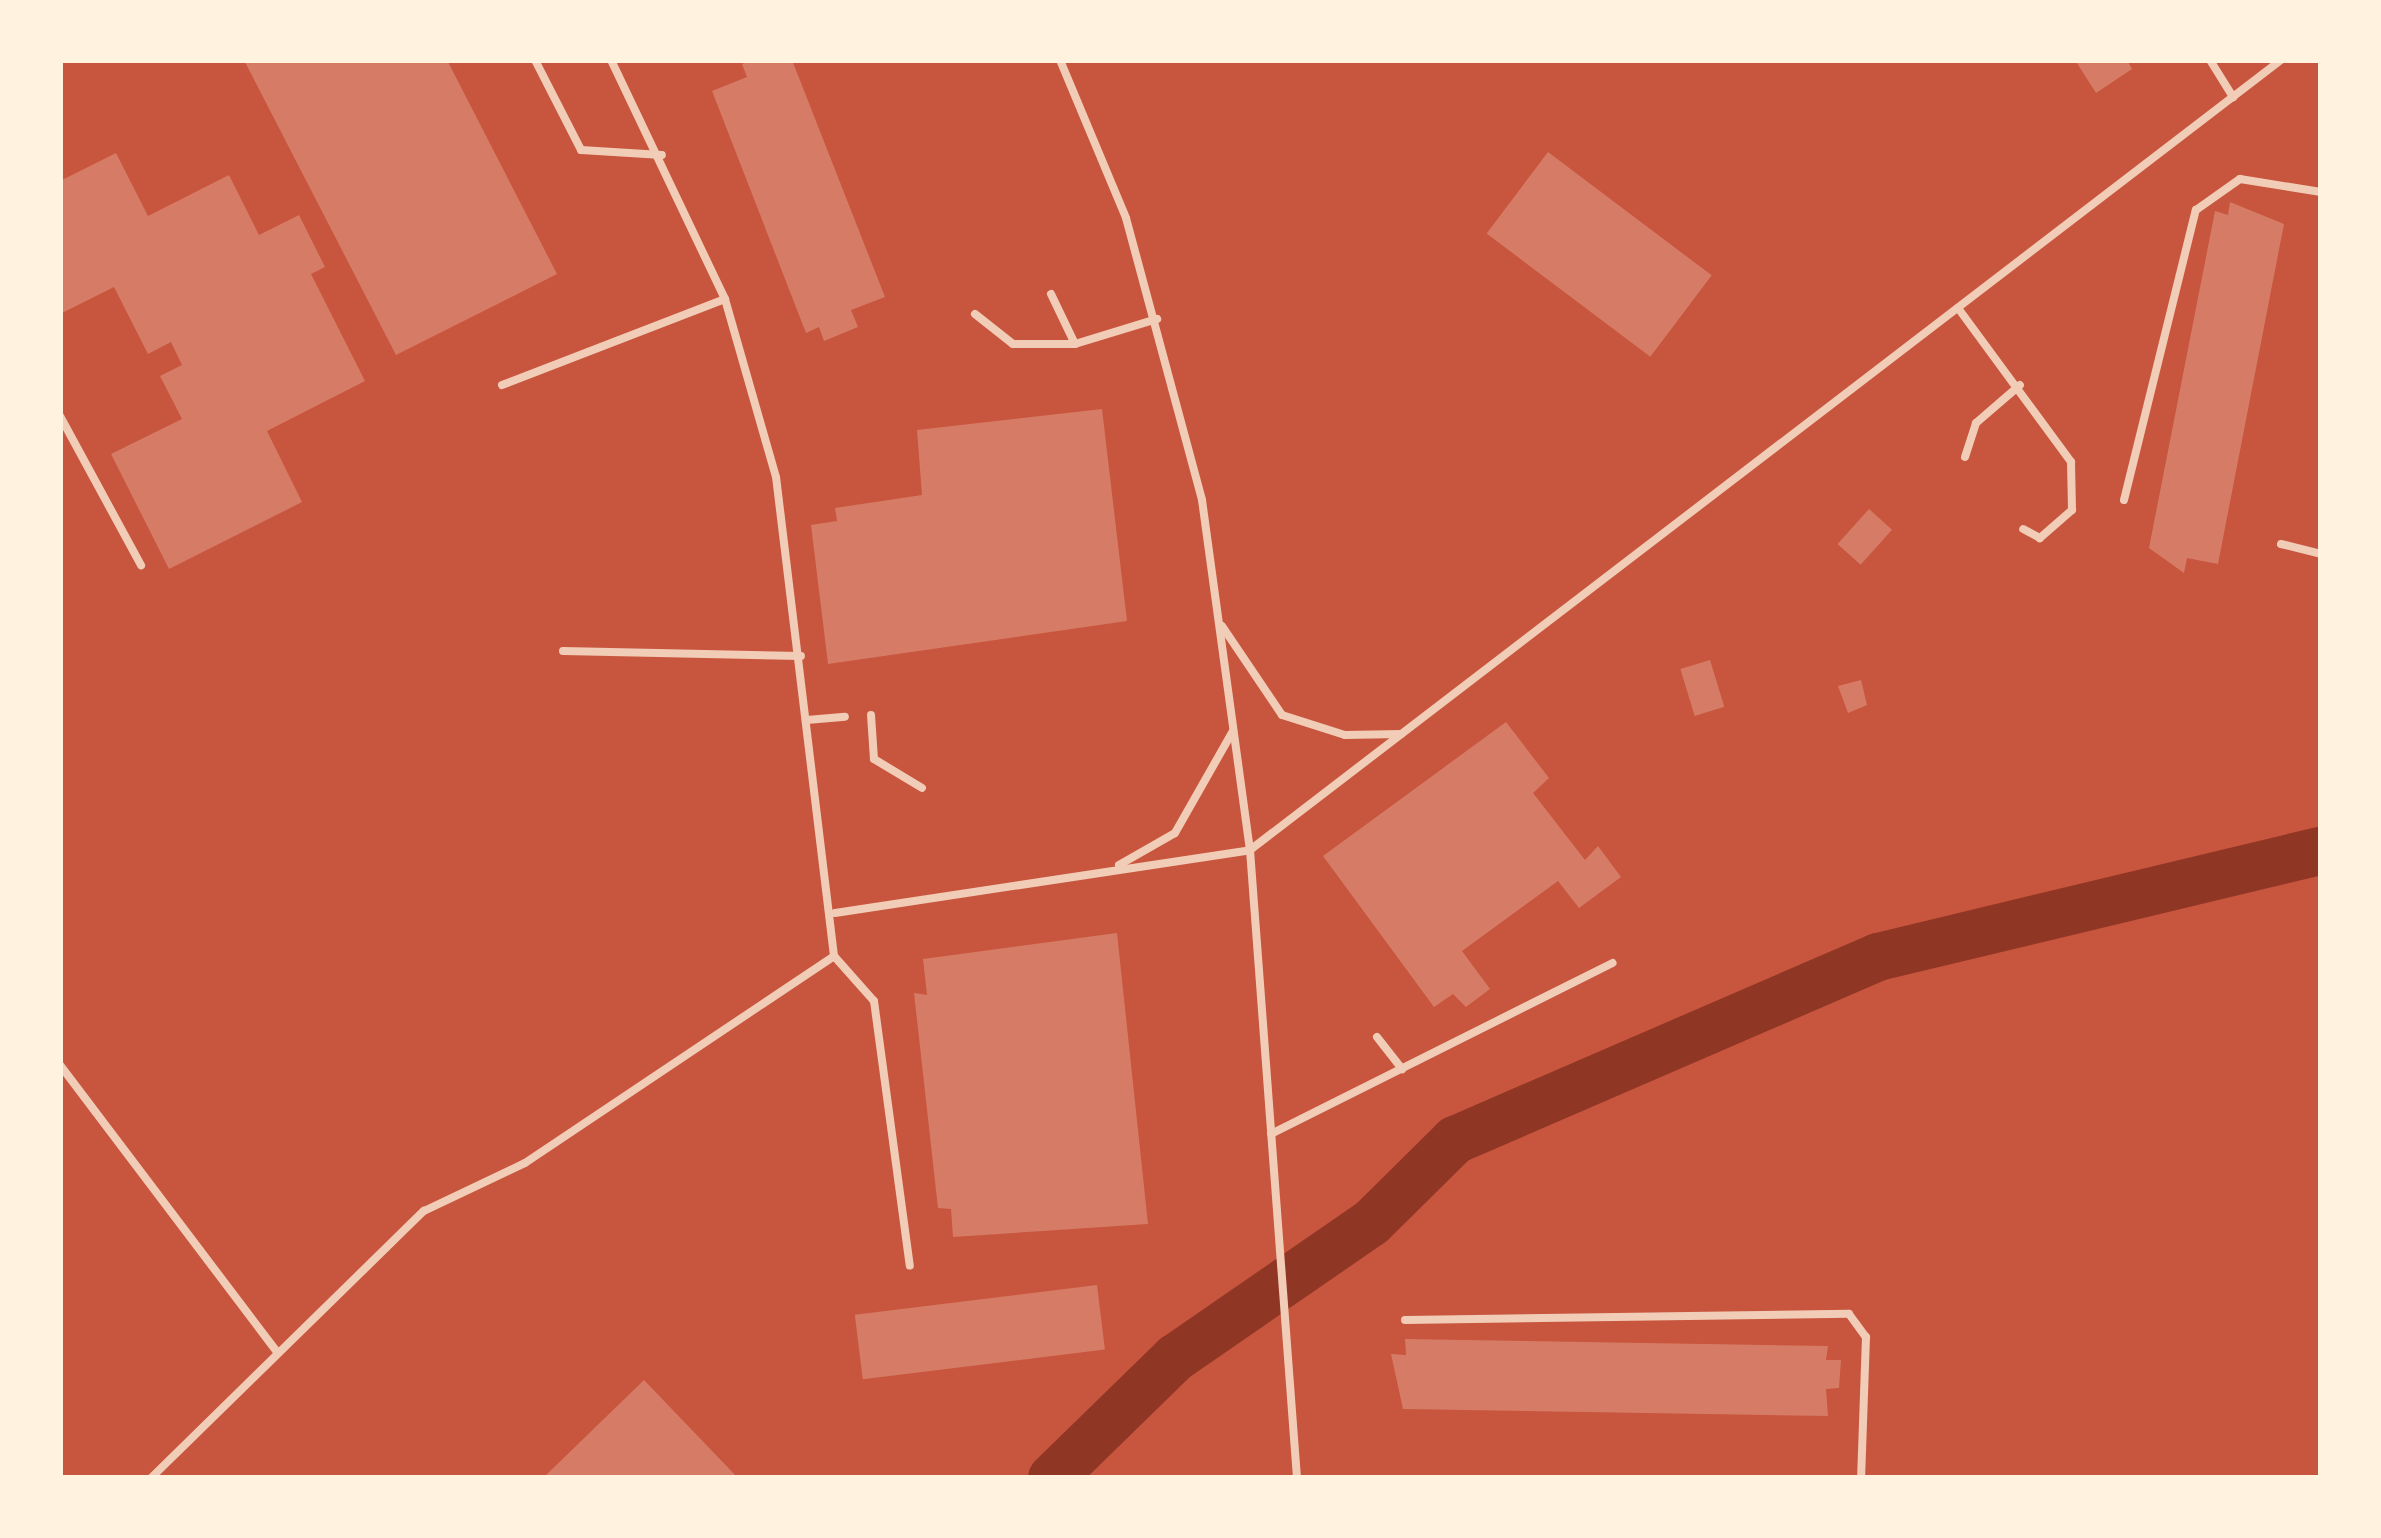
<!DOCTYPE html>
<style>
body{margin:0}
#map{position:relative;width:2381px;height:1538px;overflow:hidden;background:#c8553d;font-family:Ubuntu,sans-serif}
div>[style]{position:absolute}
.river>*{height:48px;margin:-24px;padding:0 24px;transform-origin:24px;border-radius:24px;background:#8f3625}
.building>*{inset:0;background:#d67c66;transform-origin:0 0}
.service>*{height:8px;margin:-4px;padding:0 4px;transform-origin:4px;border-radius:4px;background:#f1ccb7}
span{translate:-50% -50%;white-space:nowrap;text-align:center;line-height:1.15;-webkit-text-stroke:9px #fff3e0;paint-order:stroke}
.frame{position:absolute;inset:0;border:63px solid #fff3e0;pointer-events:none}
</style>
<div id="map">
<div class="river">
<i style="left:1052px;top:1478px;width:172px;rotate:-44.3deg"></i>
<i style="left:1175px;top:1358px;width:239px;rotate:-34.6deg"></i>
<i style="left:1372px;top:1222px;width:117px;rotate:-44.7deg"></i>
<i style="left:1455px;top:1140px;width:461px;rotate:-23.4deg"></i>
<i style="left:1878px;top:957px;width:456px;rotate:-13.5deg"></i>
</div>
<div class="building">
<i style="clip-path:polygon(244px 60px,447px 60px,557px 274px,396px 355px)"></i>
<i style="clip-path:polygon(792px 60px,885px 297px,851px 310px,858px 327px,824px 341px,819px 327px,806px 333px,712px 91px,747px 77px,742px 64px,752px 60px)"></i>
<i style="clip-path:polygon(2075px 60px,2127px 60px,2132px 69px,2096px 93px)"></i>
<i style="left:1548px;top:152px;width:205px;height:102px;rotate:37deg"></i>
<i style="clip-path:polygon(116px 153px,148px 216px,229px 175px,259px 235px,299px 215px,325px 267px,311px 274px,365px 381px,267px 431px,302px 502px,169px 569px,111px 454px,182px 419px,160px 376px,182px 365px,171px 342px,148px 354px,114px 287px,60px 314px,60px 181px)"></i>
<i style="clip-path:polygon(2230px 202px,2284px 224px,2218px 564px,2187px 558px,2184px 573px,2149px 548px,2215px 211px,2228px 215px)"></i>
<i style="clip-path:polygon(1102px 409px,1127px 621px,828px 664px,811px 525px,837px 521px,835px 508px,922px 495px,917px 430px)"></i>
<i style="left:1869px;top:509px;width:31px;height:47px;rotate:42deg"></i>
<i style="left:1710px;top:660px;width:49px;height:31px;rotate:73deg"></i>
<i style="clip-path:polygon(1861px 680px,1867px 705px,1848px 713px,1838px 686px)"></i>
<i style="clip-path:polygon(1506px 722px,1549px 778px,1533px 793px,1585px 860px,1598px 846px,1621px 877px,1579px 908px,1558px 881px,1462px 951px,1490px 989px,1466px 1007px,1453px 994px,1434px 1007px,1323px 856px)"></i>
<i style="clip-path:polygon(1117px 933px,1148px 1224px,953px 1237px,951px 1209px,938px 1208px,914px 993px,927px 995px,923px 959px)"></i>
<i style="left:1097px;top:1285px;width:65px;height:244px;rotate:83deg"></i>
<i style="clip-path:polygon(1405px 1339px,1828px 1346px,1826px 1360px,1841px 1360px,1839px 1388px,1826px 1389px,1828px 1416px,1403px 1409px,1391px 1354px,1406px 1355px)"></i>
<i style="clip-path:polygon(644px 1380px,738px 1478px,543px 1478px)"></i>
</div>
<div class="service">
<i style="left:535px;top:60px;width:101px;rotate:62.9deg"></i>
<i style="left:581px;top:150px;width:81px;rotate:3.5deg"></i>
<i style="left:1060px;top:60px;width:171px;rotate:67.3deg"></i>
<i style="left:1126px;top:218px;width:292px;rotate:74.9deg"></i>
<i style="left:1202px;top:500px;width:353px;rotate:82.2deg"></i>
<i style="left:1250px;top:850px;width:630px;rotate:85.72deg"></i>
<i style="left:2210px;top:60px;width:44px;rotate:58.1deg"></i>
<i style="left:1051px;top:294px;width:55px;rotate:64.4deg"></i>
<i style="left:1958px;top:308px;width:191px;rotate:53.7deg"></i>
<i style="left:2071px;top:462px;width:48px;rotate:88.8deg"></i>
<i style="left:2072px;top:510px;width:43px;rotate:138.8deg"></i>
<i style="left:2040px;top:538px;width:19px;rotate:-152deg"></i>
<i style="left:975px;top:314px;width:48px;rotate:38.3deg"></i>
<i style="left:1013px;top:344px;width:62px"></i>
<i style="left:1075px;top:344px;width:86px;rotate:-17deg"></i>
<i style="left:502px;top:385px;width:239px;rotate:-21.1deg"></i>
<i style="left:60px;top:416px;width:170px;rotate:61.5deg"></i>
<i style="left:1965px;top:457px;width:36px;rotate:-72deg"></i>
<i style="left:1976px;top:423px;width:58px;rotate:-40.8deg"></i>
<i style="left:2124px;top:500px;width:299px;rotate:-76.1deg"></i>
<i style="left:2196px;top:210px;width:54px;rotate:-35.2deg"></i>
<i style="left:2240px;top:179px;width:82px;rotate:9.1deg"></i>
<i style="left:2281px;top:544px;width:41px;rotate:14deg"></i>
<i style="left:1222px;top:626px;width:107px;rotate:56deg"></i>
<i style="left:1282px;top:715px;width:66px;rotate:17.6deg"></i>
<i style="left:1345px;top:735px;width:56px;rotate:-1deg"></i>
<i style="left:563px;top:651px;width:238px;rotate:1.2deg"></i>
<i style="left:871px;top:715px;width:44px;rotate:86.1deg"></i>
<i style="left:874px;top:759px;width:56px;rotate:31.1deg"></i>
<i style="left:807px;top:720px;width:38px;rotate:-5deg"></i>
<i style="left:1119px;top:865px;width:64px;rotate:-29.7deg"></i>
<i style="left:1175px;top:833px;width:117px;rotate:-60.4deg"></i>
<i style="left:835px;top:913px;width:420px;rotate:-8.6deg"></i>
<i style="left:1250px;top:850px;width:1299px;rotate:-37.46deg"></i>
<i style="left:834px;top:956px;width:60px;rotate:48.4deg"></i>
<i style="left:874px;top:1001px;width:267px;rotate:82.3deg"></i>
<i style="left:1377px;top:1037px;width:41px;rotate:52deg"></i>
<i style="left:60px;top:1065px;width:358px;rotate:52.9deg"></i>
<i style="left:1271px;top:1134px;width:382px;rotate:-26.6deg"></i>
<i style="left:1405px;top:1320px;width:444px;rotate:-0.8deg"></i>
<i style="left:1849px;top:1314px;width:29px;rotate:54deg"></i>
<i style="left:1866px;top:1337px;width:141px;rotate:92deg"></i>
<i style="left:151px;top:1478px;width:382px;rotate:-44.4deg"></i>
<i style="left:424px;top:1211px;width:112px;rotate:-25.4deg"></i>
<i style="left:525px;top:1163px;width:372px;rotate:-33.8deg"></i>
<i style="left:834px;top:956px;width:482px;rotate:-96.9deg"></i>
<i style="left:776px;top:477px;width:185px;rotate:-106deg"></i>
<i style="left:725px;top:299px;width:265px;rotate:-115.5deg"></i>
</div>
<div class="frame"></div>
</div>
